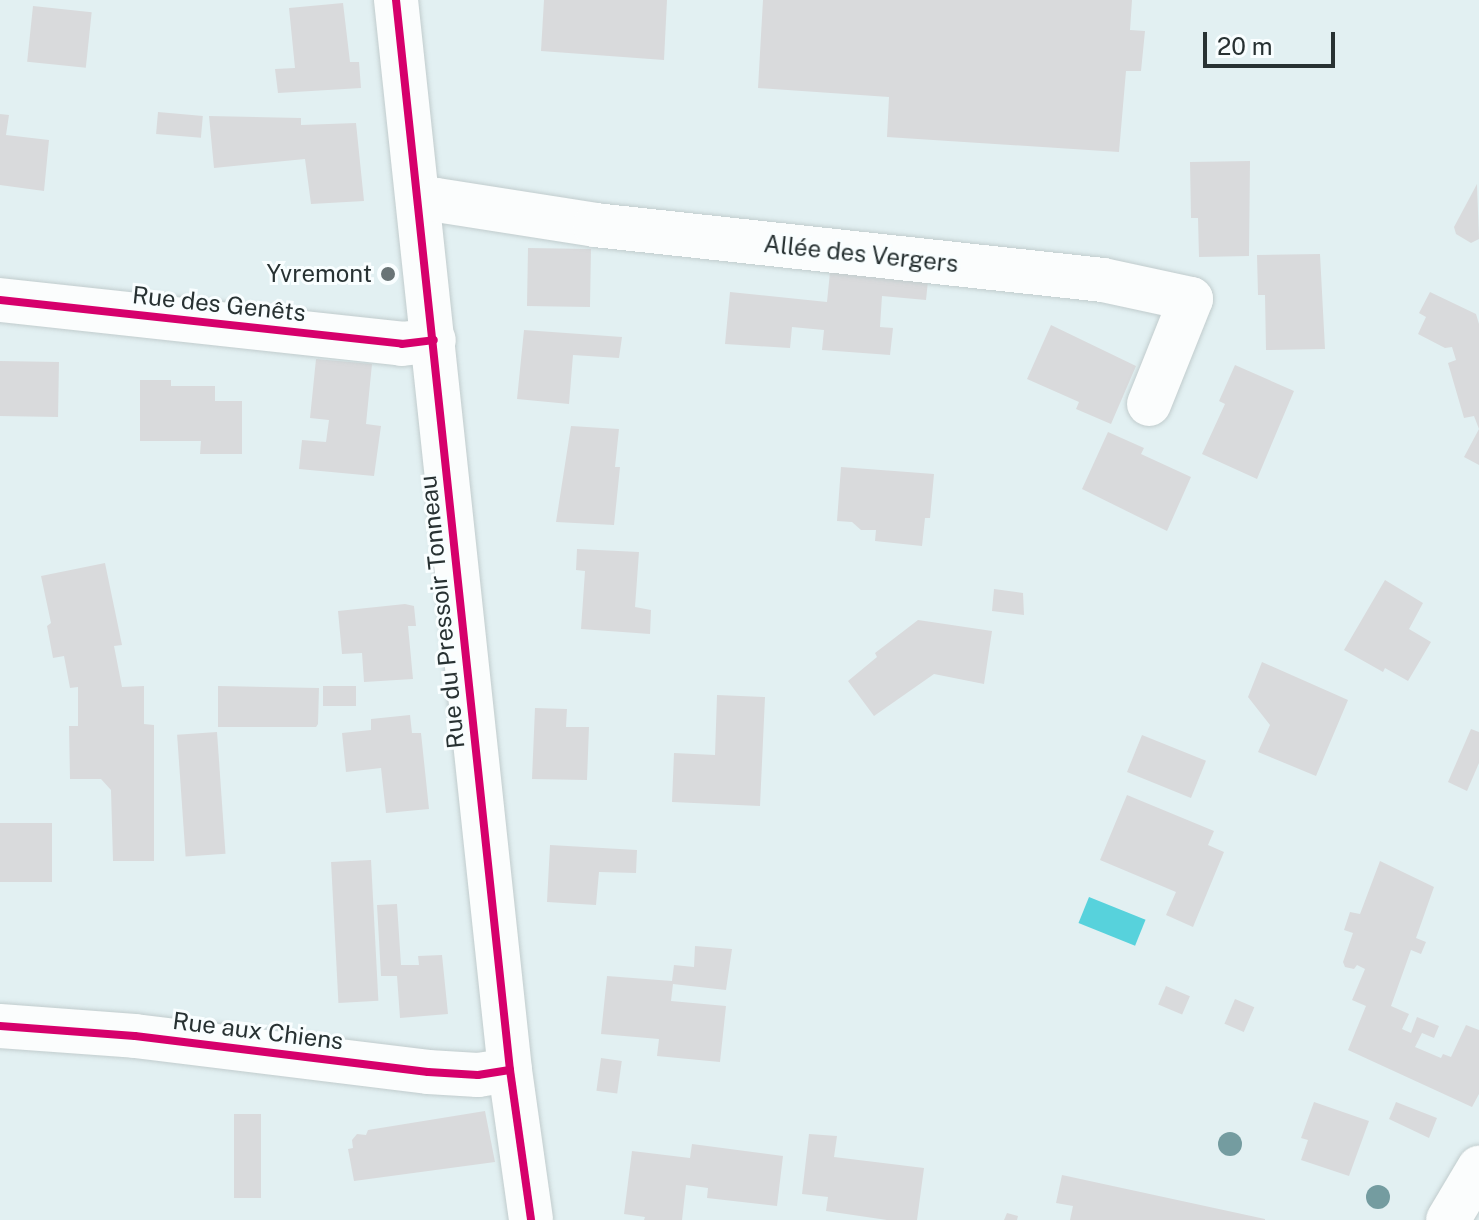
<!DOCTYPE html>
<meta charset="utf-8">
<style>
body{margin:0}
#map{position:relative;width:1479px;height:1220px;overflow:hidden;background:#e2f0f2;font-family:"Public Sans",sans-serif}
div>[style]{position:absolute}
.water>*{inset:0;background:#57d2dc;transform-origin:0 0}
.building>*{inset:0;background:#d9dadc;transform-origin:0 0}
.roads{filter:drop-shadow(0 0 2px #c1cccd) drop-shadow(0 0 2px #c1cccd)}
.minor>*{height:44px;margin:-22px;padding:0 22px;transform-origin:22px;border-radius:22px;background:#fbfdfd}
.cycleway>*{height:8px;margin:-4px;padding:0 4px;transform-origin:4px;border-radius:4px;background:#d6006c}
.trees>*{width:24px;height:24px;margin:-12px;border-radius:50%;background:#749ca0}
.dots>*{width:22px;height:22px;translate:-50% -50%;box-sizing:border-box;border:4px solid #f9feff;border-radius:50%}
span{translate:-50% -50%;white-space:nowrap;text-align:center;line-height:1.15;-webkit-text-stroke:6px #f9feff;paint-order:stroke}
.street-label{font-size:24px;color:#283233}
.poi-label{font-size:24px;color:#283233}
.right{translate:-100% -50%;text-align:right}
.scale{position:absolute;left:1203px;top:32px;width:132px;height:36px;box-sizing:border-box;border:4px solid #283233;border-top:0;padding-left:10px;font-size:24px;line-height:28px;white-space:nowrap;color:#283233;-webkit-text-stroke:6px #f9feff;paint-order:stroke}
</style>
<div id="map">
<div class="water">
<i style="left:1089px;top:897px;width:61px;height:28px;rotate:22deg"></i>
</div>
<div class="building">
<i style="clip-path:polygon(544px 0,667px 0,664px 60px,541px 51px)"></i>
<i style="clip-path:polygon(763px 0,1132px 0,1130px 30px,1145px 31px,1141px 71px,1126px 71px,1119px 152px,887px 137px,889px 97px,758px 88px)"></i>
<i style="clip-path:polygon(343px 3px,350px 62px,359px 62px,361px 88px,278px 93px,275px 69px,295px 68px,289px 8px)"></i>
<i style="left:33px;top:6px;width:59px;height:56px;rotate:6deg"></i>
<i style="left:158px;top:112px;width:45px;height:22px;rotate:5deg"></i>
<i style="clip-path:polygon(0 114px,9px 115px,6px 135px,49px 140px,44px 191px,0 185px)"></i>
<i style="clip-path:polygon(209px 116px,301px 118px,301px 125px,356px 123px,364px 201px,311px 204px,305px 159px,214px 168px)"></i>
<i style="clip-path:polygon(1250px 161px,1249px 256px,1199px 257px,1198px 218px,1191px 218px,1190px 162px)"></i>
<i style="clip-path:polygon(1477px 184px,1479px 239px,1471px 243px,1456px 234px,1454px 227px)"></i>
<i style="left:528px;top:248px;width:63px;height:58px;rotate:1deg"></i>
<i style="clip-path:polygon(1320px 254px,1325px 349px,1266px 350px,1265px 295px,1258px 295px,1257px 255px)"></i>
<i style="clip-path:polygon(831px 262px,929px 271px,926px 300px,882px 296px,880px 327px,893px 328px,890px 355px,822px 350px,824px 330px,792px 327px,790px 348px,725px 344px,730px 292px,827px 302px)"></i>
<i style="clip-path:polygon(1430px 292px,1476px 314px,1479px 324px,1479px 465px,1464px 457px,1479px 429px,1474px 416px,1464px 418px,1448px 363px,1456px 360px,1452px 347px,1445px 348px,1418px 334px,1426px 317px,1419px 313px)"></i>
<i style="clip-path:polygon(1051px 325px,1136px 366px,1111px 424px,1076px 409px,1079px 402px,1027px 379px)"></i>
<i style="clip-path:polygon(524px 330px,622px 337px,619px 358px,573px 355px,569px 404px,517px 399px)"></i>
<i style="clip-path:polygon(316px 359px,372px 364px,366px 424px,381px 426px,374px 476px,299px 469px,302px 440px,326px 442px,329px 420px,310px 418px)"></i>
<i style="left:0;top:361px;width:59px;height:55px;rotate:1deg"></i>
<i style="clip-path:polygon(1235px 365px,1294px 391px,1257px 479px,1202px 454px,1225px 404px,1219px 401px)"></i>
<i style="clip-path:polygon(140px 380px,171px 380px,171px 386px,215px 386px,215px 401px,242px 401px,242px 454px,200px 454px,201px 441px,140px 441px)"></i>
<i style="clip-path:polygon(571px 426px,619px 429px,615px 467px,620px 467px,614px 525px,556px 522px)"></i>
<i style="clip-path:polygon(1108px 432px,1144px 448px,1141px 454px,1191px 477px,1167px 531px,1082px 489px)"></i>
<i style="clip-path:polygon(841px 467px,934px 474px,930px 518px,925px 518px,922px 546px,875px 541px,876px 530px,861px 530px,852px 522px,837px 521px)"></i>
<i style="clip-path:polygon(577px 549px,639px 552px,635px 607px,651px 610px,650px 634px,581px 629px,585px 571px,576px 570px)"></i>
<i style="clip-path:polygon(105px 563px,122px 645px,114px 646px,122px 687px,144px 686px,144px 724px,154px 725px,154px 861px,113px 861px,111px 790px,101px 779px,70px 779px,69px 726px,78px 726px,78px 687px,70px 688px,64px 656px,53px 658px,47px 626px,51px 623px,41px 576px)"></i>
<i style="clip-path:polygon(1385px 580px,1423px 603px,1409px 629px,1431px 642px,1408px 681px,1385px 668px,1383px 672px,1344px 650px)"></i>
<i style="clip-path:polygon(994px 589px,1023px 593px,1024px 615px,992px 611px)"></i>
<i style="clip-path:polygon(405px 604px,414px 606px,416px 626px,408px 626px,413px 679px,364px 682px,362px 653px,342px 654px,338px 611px)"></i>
<i style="clip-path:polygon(918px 620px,992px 631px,984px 684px,934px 674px,874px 716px,848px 681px,877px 657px,875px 653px)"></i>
<i style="clip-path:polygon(1262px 662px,1348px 700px,1316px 776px,1258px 752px,1270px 725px,1248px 697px)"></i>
<i style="clip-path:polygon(218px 686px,319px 688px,318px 724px,316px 727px,218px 727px)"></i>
<i style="left:323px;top:686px;width:33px;height:20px"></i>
<i style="clip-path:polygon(717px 695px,765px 697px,760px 806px,672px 802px,674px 753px,715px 755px)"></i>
<i style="clip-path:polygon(535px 708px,567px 709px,566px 727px,589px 727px,587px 780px,532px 779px)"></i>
<i style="clip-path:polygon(410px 715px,412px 733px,421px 733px,429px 809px,386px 813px,381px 768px,346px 772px,342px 733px,371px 730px,371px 719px)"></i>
<i style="clip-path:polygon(1471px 729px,1479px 732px,1479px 763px,1467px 791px,1448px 782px)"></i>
<i style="left:217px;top:732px;width:122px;height:40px;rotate:86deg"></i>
<i style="left:1142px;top:735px;width:69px;height:40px;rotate:22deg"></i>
<i style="clip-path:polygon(1127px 795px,1214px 831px,1208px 845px,1224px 852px,1193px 927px,1166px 915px,1176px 892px,1100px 860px)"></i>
<i style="left:0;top:823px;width:52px;height:59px"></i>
<i style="clip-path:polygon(550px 845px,637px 850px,636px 873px,599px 872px,596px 905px,547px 902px)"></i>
<i style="left:371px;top:860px;width:141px;height:40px;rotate:87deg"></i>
<i style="clip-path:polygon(1380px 861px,1434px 887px,1416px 938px,1426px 942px,1421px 954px,1411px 950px,1391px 1006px,1409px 1014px,1402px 1029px,1411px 1033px,1417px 1017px,1439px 1026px,1434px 1038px,1422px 1033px,1415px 1047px,1441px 1058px,1443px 1054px,1451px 1057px,1466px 1025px,1479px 1030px,1479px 1094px,1472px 1107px,1348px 1050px,1366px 1006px,1352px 1000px,1365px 969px,1357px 965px,1354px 969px,1345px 967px,1343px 962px,1353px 933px,1344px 930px,1350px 912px,1360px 914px)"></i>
<i style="clip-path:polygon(397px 904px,401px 965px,419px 965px,418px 956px,442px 955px,448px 1014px,400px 1018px,397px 976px,381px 976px,377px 905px)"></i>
<i style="clip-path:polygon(695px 946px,732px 949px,726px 990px,673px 984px,671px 1001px,726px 1006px,720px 1062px,657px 1056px,659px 1039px,601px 1034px,607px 976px,672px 981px,674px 965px,694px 967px)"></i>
<i style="left:1166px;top:986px;width:26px;height:20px;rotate:23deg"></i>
<i style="left:1235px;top:999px;width:21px;height:27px;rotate:23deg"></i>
<i style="left:601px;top:1058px;width:21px;height:33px;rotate:8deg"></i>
<i style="clip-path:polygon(1314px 1102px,1369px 1121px,1349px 1176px,1301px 1160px,1308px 1140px,1301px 1138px)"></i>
<i style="clip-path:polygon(1396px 1102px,1437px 1118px,1429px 1138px,1389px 1119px)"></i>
<i style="clip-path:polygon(485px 1111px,495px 1162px,354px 1181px,348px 1149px,353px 1148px,352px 1140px,357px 1134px,366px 1135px,368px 1130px)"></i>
<i style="left:261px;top:1114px;width:84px;height:27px;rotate:90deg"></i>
<i style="clip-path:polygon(809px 1134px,837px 1136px,834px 1157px,924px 1168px,917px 1220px,887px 1220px,826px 1211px,828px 1197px,802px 1194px)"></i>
<i style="clip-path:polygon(692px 1144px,783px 1156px,777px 1206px,707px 1198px,708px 1188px,686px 1185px,682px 1220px,644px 1220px,645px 1217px,624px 1214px,632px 1151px,690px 1158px)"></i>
<i style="clip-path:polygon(1062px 1175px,1265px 1219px,1265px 1220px,1070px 1220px,1073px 1206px,1056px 1203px)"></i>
<i style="clip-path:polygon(1007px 1213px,1018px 1216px,1017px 1220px,1004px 1220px)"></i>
</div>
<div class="roads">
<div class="minor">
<i style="left:396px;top:0;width:1076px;rotate:83.92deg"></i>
<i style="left:510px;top:1070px;width:151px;rotate:82deg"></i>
<i style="left:418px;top:202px;width:18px;rotate:-6deg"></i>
<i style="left:436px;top:200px;width:161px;rotate:8.9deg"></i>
<i style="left:595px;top:225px;width:511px;rotate:6.18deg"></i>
<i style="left:1103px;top:280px;width:90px;rotate:12.2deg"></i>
<i style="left:1191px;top:299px;width:113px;rotate:111.8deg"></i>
<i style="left:0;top:300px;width:404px;rotate:6.2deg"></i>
<i style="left:402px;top:344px;width:32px;rotate:-7deg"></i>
<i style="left:0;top:1026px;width:135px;rotate:4.2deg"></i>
<i style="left:135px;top:1036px;width:295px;rotate:7deg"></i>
<i style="left:428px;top:1072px;width:50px;rotate:3.4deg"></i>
<i style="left:478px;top:1075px;width:32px;rotate:-9deg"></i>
<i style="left:1448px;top:1220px;width:61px;rotate:-59.2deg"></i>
</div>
</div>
<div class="cycleway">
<i style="left:396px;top:0;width:1076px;rotate:83.92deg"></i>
<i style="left:510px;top:1070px;width:151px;rotate:82deg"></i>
<i style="left:0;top:300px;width:404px;rotate:6.2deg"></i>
<i style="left:402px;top:344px;width:32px;rotate:-7deg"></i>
<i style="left:0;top:1026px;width:135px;rotate:4.2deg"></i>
<i style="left:135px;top:1036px;width:295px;rotate:7deg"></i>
<i style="left:428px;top:1072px;width:50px;rotate:3.4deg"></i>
<i style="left:478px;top:1075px;width:32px;rotate:-9deg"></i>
</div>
<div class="trees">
<i style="left:1230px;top:1144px"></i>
<i style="left:1378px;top:1197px"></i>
</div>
<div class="dots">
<i style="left:388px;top:274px;background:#697476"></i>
</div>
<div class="street-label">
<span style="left:861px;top:254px;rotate:6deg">Allée des Vergers</span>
<span style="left:219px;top:304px;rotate:6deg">Rue des Genêts</span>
<span style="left:442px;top:612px;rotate:-96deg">Rue du Pressoir Tonneau</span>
<span style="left:258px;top:1031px;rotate:7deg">Rue aux Chiens</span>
</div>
<div class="poi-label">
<span class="right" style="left:372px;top:274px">Yvremont</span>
</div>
<div class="scale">20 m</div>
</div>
